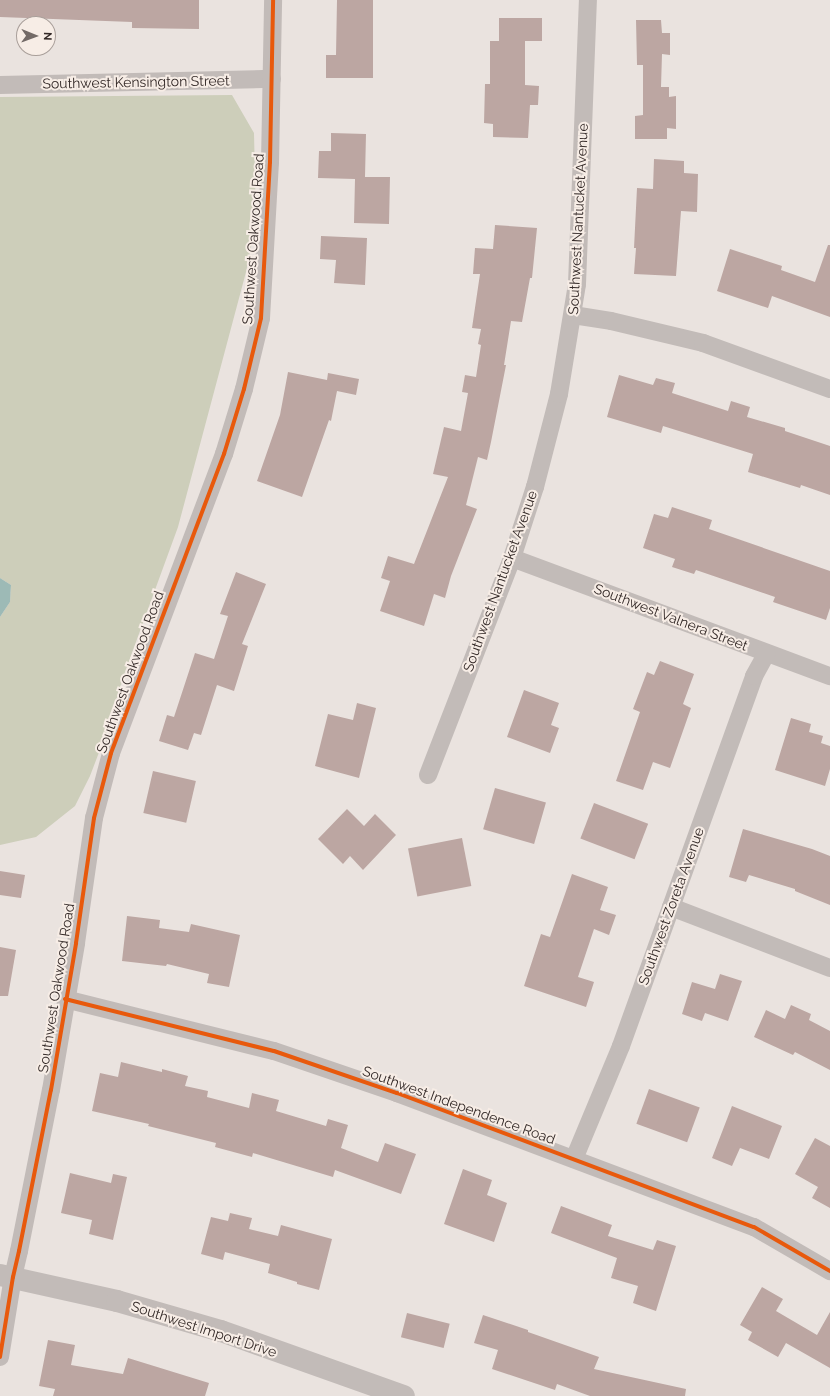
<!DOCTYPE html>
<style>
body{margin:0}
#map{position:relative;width:830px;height:1396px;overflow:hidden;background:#eae3df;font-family:Raleway,sans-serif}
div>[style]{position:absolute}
.green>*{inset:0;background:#cdceba}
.water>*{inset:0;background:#9dbab6}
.building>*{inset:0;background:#bca6a2;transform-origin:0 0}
.minor>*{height:18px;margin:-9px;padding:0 9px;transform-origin:9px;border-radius:9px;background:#c2bbb8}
.tertiary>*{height:22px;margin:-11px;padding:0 11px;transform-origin:11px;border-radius:11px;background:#c2bbb8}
.cycleway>*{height:4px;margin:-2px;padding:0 2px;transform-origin:2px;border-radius:2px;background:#e8590c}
span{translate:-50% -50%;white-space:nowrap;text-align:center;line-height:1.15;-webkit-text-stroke:4px #f7ede6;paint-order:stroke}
.street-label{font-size:14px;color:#332927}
.north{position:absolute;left:16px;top:16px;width:40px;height:40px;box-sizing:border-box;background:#f7ede6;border:1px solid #a99f9a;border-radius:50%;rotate:91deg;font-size:11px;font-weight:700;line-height:16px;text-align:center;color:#332927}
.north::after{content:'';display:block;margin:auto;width:14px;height:18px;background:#736a67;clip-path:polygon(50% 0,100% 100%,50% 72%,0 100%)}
</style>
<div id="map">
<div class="green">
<i style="clip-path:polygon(232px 95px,254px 133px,256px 222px,246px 272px,178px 527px,125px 672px,106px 734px,90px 776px,75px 806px,36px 837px,0 845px,0 617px,10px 602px,11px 585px,0 578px,0 97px)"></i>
</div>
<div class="water">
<i style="clip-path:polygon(0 578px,11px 585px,10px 602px,0 617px)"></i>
</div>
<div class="building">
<i style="clip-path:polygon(0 0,199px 0,199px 29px,132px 28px,132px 22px,0 17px)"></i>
<i style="clip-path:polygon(337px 0,373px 0,373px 78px,326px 78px,326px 55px,336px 55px)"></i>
<i style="clip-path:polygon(499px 18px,542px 18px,542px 41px,525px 41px,525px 85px,539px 86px,538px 105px,530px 105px,528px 138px,493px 137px,493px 124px,484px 123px,485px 84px,490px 84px,490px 41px,499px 41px)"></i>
<i style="clip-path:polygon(636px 20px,661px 20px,662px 33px,670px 33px,670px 55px,662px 54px,661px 87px,669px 87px,669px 97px,676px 96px,676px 129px,667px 128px,667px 139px,635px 139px,635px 116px,643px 115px,643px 65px,637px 65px)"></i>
<i style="clip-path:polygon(331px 133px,366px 134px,365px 177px,390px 177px,389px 224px,354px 223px,355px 179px,318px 178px,319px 151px,331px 151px)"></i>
<i style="clip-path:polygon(654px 159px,684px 161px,684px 173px,698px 174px,697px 212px,681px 211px,676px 276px,634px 274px,636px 248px,634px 248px,637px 188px,653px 189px)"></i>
<i style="clip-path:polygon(495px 225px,537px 228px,532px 278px,530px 278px,522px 322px,511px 321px,504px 365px,506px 365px,491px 442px,487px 460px,478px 457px,466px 505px,477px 509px,451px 576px,445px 598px,434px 594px,424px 626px,380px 611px,390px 581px,381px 578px,388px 556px,414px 564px,448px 477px,433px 474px,444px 427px,461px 431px,468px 393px,462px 392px,465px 375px,476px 377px,481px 345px,478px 344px,481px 329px,472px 328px,480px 274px,473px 274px,475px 248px,493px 249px)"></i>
<i style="clip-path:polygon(321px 236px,367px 238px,365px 285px,334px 283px,336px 260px,320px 259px)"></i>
<i style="clip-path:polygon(828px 245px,830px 245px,830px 317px,772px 296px,768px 308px,717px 291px,730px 249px,782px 266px,781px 270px,815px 282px)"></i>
<i style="clip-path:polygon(288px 372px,327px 380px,328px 373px,359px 379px,356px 395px,337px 391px,331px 421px,329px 420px,302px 497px,257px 481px,280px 415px)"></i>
<i style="clip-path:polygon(619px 375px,653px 385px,656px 378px,675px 383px,672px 393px,728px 411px,731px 401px,750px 407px,747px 417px,785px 428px,785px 431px,830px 446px,830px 495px,801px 485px,800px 488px,748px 472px,753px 454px,663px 426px,661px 433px,607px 417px)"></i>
<i style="clip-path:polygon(672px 507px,712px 520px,709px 529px,830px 571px,830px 608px,826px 620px,773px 602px,775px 597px,696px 570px,694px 574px,672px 567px,675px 559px,643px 548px,654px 514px,668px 518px)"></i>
<i style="clip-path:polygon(236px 572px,266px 584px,242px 644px,248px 646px,234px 691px,217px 685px,201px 735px,194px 733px,188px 750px,159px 741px,167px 715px,174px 717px,195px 653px,214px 659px,228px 616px,220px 614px)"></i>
<i style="clip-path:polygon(660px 661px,694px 674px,683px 704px,691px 708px,670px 768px,653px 762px,643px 790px,616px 781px,640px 712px,633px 709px,647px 672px,654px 675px)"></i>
<i style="clip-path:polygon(524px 690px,559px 703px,551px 725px,559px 728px,550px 753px,507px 737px)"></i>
<i style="clip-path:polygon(357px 703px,376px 708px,359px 778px,315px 766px,328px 714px,353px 720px)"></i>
<i style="clip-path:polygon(791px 718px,811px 724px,809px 732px,823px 736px,821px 743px,830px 746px,830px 769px,825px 786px,775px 770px)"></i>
<i style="left:153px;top:771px;width:44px;height:43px;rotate:13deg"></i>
<i style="left:495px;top:788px;width:53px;height:43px;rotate:16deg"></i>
<i style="left:594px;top:803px;width:58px;height:38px;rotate:21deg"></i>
<i style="clip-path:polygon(347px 809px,364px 826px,375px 814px,396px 835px,363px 870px,350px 856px,343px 864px,318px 839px)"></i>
<i style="clip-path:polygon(743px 829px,812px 849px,830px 856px,830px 905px,795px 891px,795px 889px,749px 875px,746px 882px,729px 877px)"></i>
<i style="left:462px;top:838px;width:49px;height:55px;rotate:79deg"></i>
<i style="clip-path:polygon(0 871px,25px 875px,21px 898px,0 895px)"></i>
<i style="clip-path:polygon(572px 874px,608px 887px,600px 910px,616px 915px,609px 935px,594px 929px,578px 977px,594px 982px,586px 1007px,524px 986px,541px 934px,550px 937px)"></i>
<i style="clip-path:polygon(127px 916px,160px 920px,159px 928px,189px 932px,191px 924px,240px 935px,229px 987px,207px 983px,209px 974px,167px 964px,166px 966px,122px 961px)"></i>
<i style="clip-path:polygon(0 947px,16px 950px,8px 996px,0 996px)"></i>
<i style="clip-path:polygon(720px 974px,742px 981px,728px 1021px,705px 1013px,702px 1021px,682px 1014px,692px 982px,715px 989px)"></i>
<i style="clip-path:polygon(791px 1005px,811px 1014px,809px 1020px,830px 1031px,830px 1070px,795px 1052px,793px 1055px,754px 1037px,766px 1010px,785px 1019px)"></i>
<i style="clip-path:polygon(121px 1062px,162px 1072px,162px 1069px,188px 1076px,185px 1086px,208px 1091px,207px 1097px,249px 1108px,252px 1093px,279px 1100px,276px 1111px,326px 1126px,328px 1119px,348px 1125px,341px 1148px,378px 1162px,385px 1143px,416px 1154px,401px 1194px,335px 1170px,333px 1177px,253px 1153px,252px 1157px,215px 1147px,216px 1143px,148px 1126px,149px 1124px,92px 1111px,100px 1073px,118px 1077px)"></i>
<i style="left:649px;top:1089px;width:54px;height:37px;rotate:20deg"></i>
<i style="clip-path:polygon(732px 1106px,782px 1126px,769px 1159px,740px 1148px,732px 1166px,712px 1158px)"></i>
<i style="clip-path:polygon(815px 1138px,830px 1146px,830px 1208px,812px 1198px,818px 1187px,795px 1174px)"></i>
<i style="clip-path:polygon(463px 1169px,492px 1180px,487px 1195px,507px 1203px,494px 1242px,444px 1224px)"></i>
<i style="clip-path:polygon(70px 1173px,111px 1183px,113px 1174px,127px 1177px,113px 1240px,89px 1234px,92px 1220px,61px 1213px)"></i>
<i style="clip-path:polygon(561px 1206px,612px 1225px,608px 1236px,653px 1250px,657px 1240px,676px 1246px,656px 1311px,633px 1303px,638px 1286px,611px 1278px,617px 1258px,551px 1233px)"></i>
<i style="clip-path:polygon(230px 1213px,252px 1218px,249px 1229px,278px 1236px,281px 1225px,332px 1239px,319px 1290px,297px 1284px,297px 1282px,268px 1273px,270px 1264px,225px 1252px,223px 1260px,201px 1254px,211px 1217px,228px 1221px)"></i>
<i style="clip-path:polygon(762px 1287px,783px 1299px,776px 1311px,817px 1335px,830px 1312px,830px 1368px,786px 1343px,778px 1357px,748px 1340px,752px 1332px,740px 1325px)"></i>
<i style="left:407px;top:1313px;width:44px;height:25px;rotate:14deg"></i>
<i style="clip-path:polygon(483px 1315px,528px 1330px,528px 1332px,599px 1357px,594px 1369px,686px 1389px,685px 1396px,590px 1396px,557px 1384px,555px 1390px,492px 1369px,498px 1350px,474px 1343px)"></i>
<i style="clip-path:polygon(48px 1340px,75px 1345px,71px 1365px,123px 1374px,128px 1358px,209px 1383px,205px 1396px,53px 1396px,55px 1389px,39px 1386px)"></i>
</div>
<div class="minor">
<i style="left:0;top:85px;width:272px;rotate:-1.3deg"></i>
<i style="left:573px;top:315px;width:38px;rotate:9deg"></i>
<i style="left:611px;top:321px;width:95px;rotate:13.4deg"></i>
<i style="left:703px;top:343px;width:135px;rotate:19.9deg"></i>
<i style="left:512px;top:558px;width:339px;rotate:20.4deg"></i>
<i style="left:428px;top:775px;width:233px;rotate:-68.8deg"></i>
<i style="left:512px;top:558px;width:75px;rotate:-72.1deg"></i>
<i style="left:535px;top:487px;width:96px;rotate:-75.5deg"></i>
<i style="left:559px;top:394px;width:111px;rotate:-80.7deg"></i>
<i style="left:577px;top:284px;width:284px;rotate:-87.8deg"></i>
<i style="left:671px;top:907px;width:170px;rotate:21deg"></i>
<i style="left:65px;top:999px;width:215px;rotate:14deg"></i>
<i style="left:274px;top:1051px;width:130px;rotate:18.9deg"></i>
<i style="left:397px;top:1093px;width:381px;rotate:20.6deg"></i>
<i style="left:754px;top:1227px;width:88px;rotate:30.1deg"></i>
<i style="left:574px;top:1159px;width:122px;rotate:-67.4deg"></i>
<i style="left:621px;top:1046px;width:393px;rotate:-70.2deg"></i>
<i style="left:754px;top:676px;width:26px;rotate:-61deg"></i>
<i style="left:0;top:1357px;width:81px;rotate:-80.8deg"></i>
<i style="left:13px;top:1277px;width:27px;rotate:-77deg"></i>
<i style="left:19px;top:1251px;width:164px;rotate:-78.8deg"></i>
<i style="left:51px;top:1090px;width:149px;rotate:-80.3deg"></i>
<i style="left:76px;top:943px;width:126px;rotate:-81.8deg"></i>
<i style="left:94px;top:818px;width:67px;rotate:-75.3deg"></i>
<i style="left:111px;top:753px;width:320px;rotate:-69.3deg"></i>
<i style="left:224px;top:454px;width:68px;rotate:-72.9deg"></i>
<i style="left:244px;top:389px;width:73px;rotate:-76.5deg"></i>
<i style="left:261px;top:318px;width:156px;rotate:-86.7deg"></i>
<i style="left:270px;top:162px;width:162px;rotate:-88.9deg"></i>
</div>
<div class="tertiary">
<i style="left:0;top:1275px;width:120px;rotate:12.5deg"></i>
<i style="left:117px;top:1301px;width:108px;rotate:16.1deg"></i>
<i style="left:221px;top:1331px;width:194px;rotate:19.6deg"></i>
</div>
<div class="cycleway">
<i style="left:65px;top:999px;width:215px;rotate:14deg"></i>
<i style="left:274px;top:1051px;width:130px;rotate:18.9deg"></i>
<i style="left:397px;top:1093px;width:381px;rotate:20.6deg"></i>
<i style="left:754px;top:1227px;width:88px;rotate:30.1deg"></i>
<i style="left:0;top:1357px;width:81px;rotate:-80.8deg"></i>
<i style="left:13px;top:1277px;width:27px;rotate:-77deg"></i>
<i style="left:19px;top:1251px;width:164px;rotate:-78.8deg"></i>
<i style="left:51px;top:1090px;width:149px;rotate:-80.3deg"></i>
<i style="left:76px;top:943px;width:126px;rotate:-81.8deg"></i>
<i style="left:94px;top:818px;width:67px;rotate:-75.3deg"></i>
<i style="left:111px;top:753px;width:320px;rotate:-69.3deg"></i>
<i style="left:224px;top:454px;width:68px;rotate:-72.9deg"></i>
<i style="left:244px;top:389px;width:73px;rotate:-76.5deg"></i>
<i style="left:261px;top:318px;width:156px;rotate:-86.7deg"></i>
<i style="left:270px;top:162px;width:162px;rotate:-88.9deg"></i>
</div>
<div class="street-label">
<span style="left:136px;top:82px;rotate:-1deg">Southwest Kensington Street</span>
<span style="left:578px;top:219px;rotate:-87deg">Southwest Nantucket Avenue</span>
<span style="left:253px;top:239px;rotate:-86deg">Southwest Oakwood Road</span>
<span style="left:500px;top:581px;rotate:-70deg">Southwest Nantucket Avenue</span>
<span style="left:671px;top:617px;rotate:21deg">Southwest Valnera Street</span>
<span style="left:130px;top:672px;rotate:-70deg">Southwest Oakwood Road</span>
<span style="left:671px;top:906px;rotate:-70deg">Southwest Zoreta Avenue</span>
<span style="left:56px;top:988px;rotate:-81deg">Southwest Oakwood Road</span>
<span style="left:459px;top:1105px;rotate:20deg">Southwest Independence Road</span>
<span style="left:204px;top:1329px;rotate:18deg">Southwest Import Drive</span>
</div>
<div class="north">N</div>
</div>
